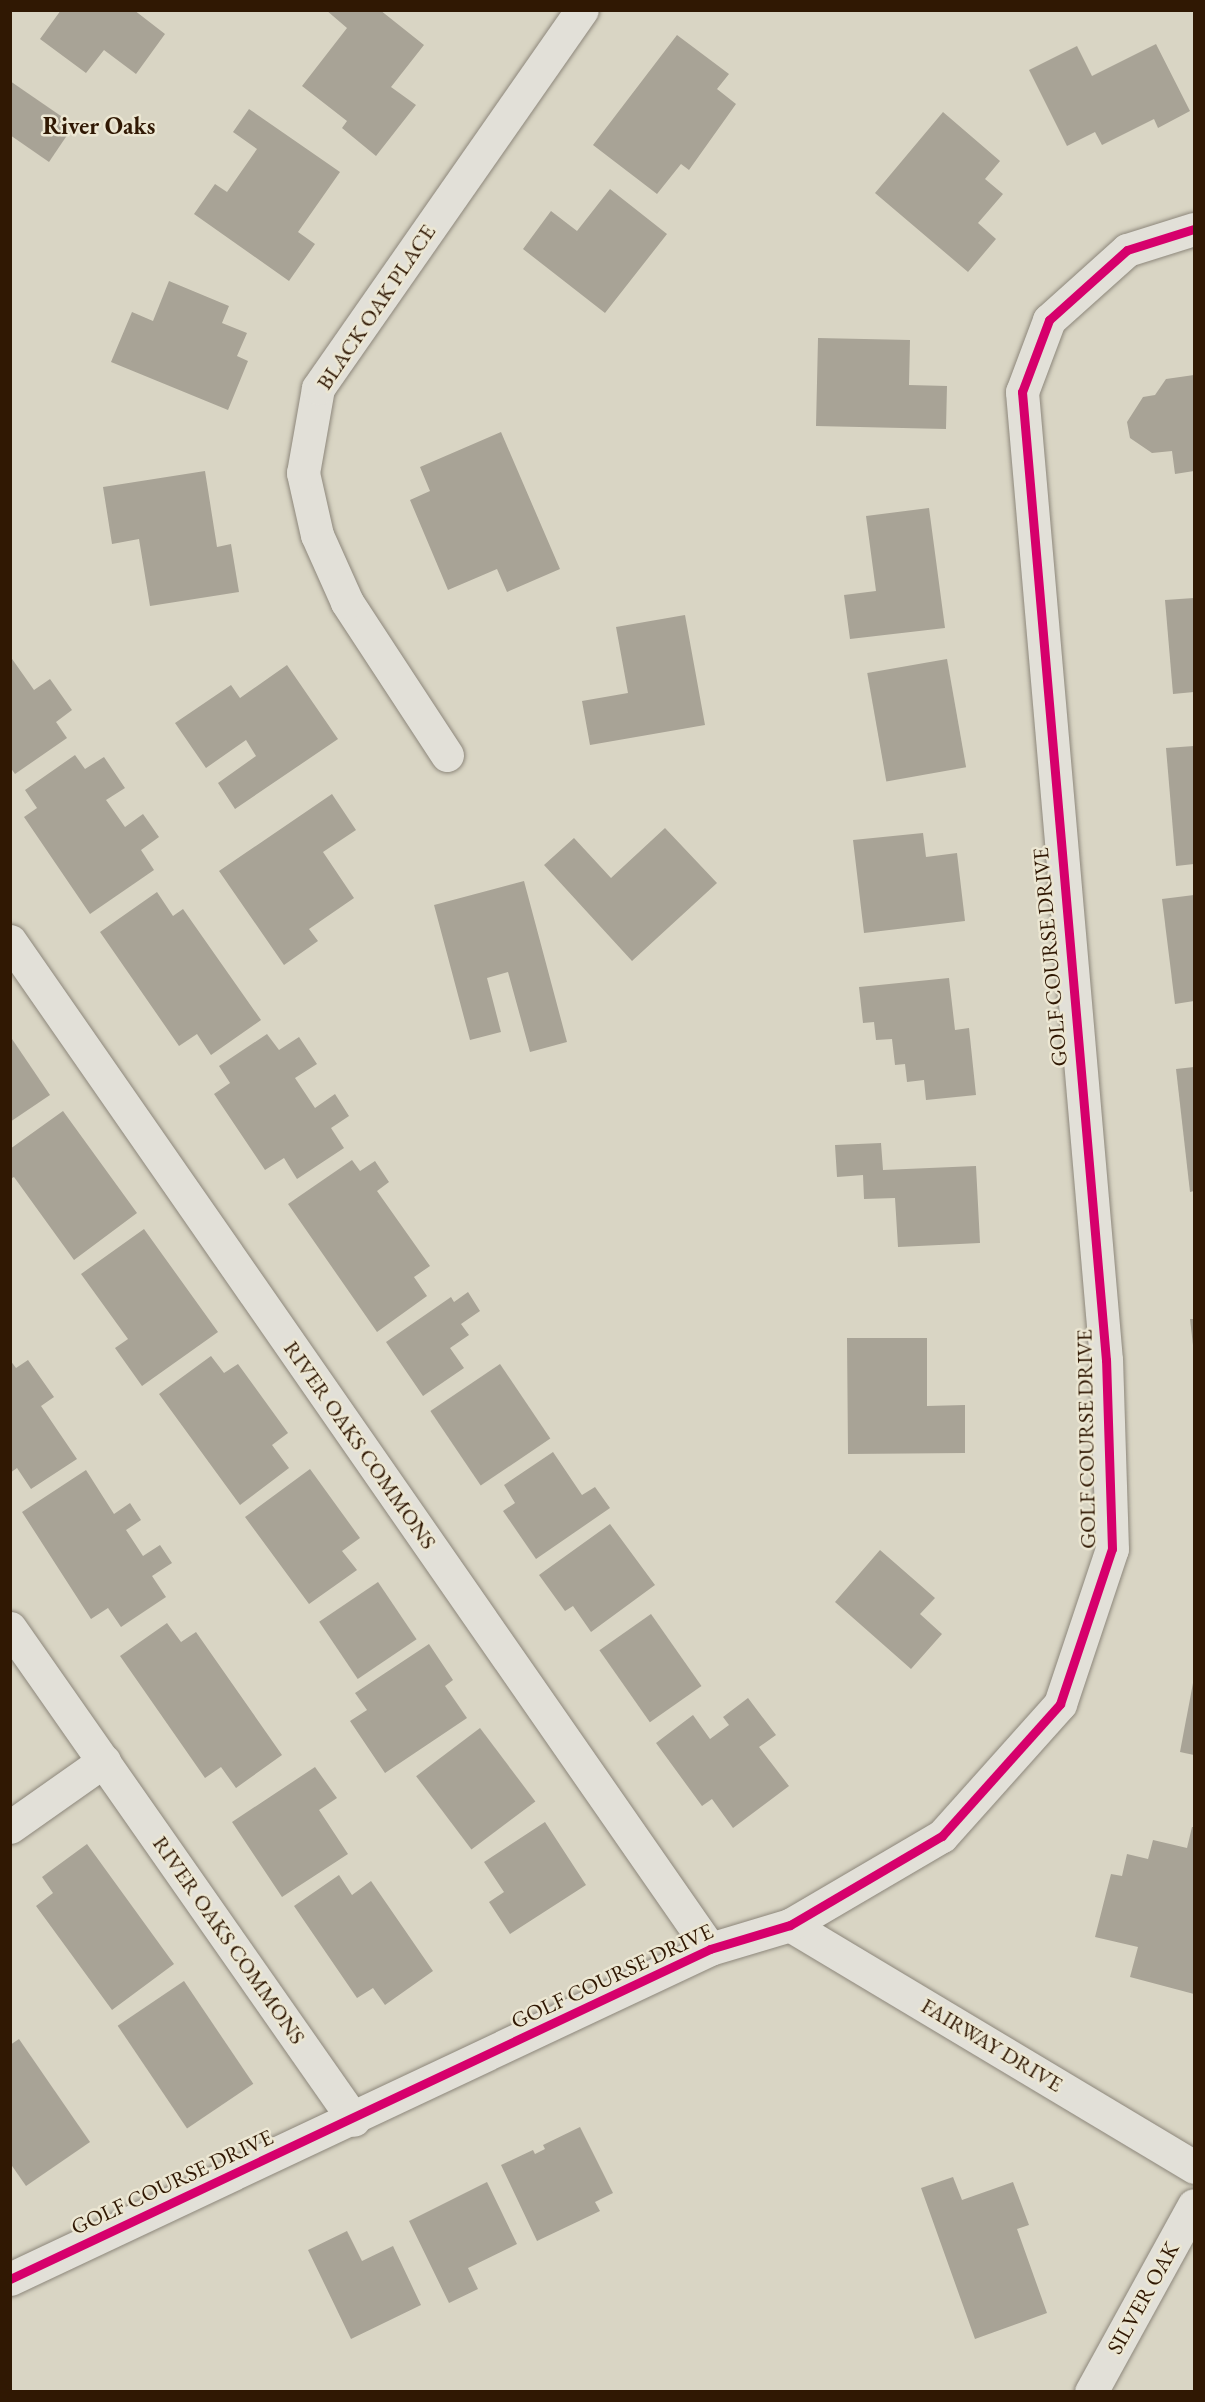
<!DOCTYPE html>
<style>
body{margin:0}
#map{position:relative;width:1205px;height:2402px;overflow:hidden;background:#d9d5c4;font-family:"EB Garamond",serif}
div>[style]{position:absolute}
.building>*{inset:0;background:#a8a396;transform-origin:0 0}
.roads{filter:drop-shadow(0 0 2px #8d877b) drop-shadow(0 0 2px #8d877b)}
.street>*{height:33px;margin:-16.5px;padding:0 16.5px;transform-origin:16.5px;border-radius:16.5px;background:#e2e0d8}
.cycleway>*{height:9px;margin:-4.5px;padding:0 4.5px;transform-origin:4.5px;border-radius:4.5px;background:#d6006c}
span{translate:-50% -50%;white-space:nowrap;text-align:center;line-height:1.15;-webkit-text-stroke:5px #ece7d3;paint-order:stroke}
.street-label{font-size:22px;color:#301803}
.neighbourhood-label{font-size:24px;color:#301803;font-weight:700}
.frame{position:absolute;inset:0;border:12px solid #301803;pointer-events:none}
</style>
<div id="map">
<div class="building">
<i style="clip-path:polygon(61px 10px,134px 10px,165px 34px,136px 74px,104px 50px,86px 73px,40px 39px)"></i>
<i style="clip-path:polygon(326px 10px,380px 10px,424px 45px,391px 87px,416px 105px,376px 156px,342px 128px,347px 121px,302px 86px,347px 28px)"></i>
<i style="clip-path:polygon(677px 35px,729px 74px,717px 89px,736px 104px,689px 170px,681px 164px,657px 194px,593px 145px)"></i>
<i style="clip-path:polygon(1156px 44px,1190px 111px,1158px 128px,1154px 119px,1102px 145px,1095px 132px,1067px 146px,1029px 70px,1077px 46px,1092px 76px)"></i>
<i style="clip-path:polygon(10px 81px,74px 125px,49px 162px,10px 135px)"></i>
<i style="clip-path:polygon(249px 109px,340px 172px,298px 232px,315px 244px,289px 281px,194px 214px,215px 184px,227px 192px,257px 149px,233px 132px)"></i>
<i style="clip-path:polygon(943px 112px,1000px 161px,985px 179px,1003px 194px,978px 223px,996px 239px,968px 272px,875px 193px)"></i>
<i style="clip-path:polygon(610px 189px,667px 234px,605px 313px,523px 249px,551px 211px,577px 231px)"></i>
<i style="clip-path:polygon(169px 281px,229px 306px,222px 323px,247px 333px,237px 356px,248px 361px,228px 410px,111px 362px,132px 312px,153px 321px)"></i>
<i style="clip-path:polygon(818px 338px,910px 340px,909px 385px,947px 386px,946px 429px,816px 426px)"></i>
<i style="clip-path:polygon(1194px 375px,1194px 471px,1175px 474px,1172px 451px,1152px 453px,1130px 438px,1127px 422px,1143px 397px,1155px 395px,1166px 379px)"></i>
<i style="clip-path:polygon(501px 432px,560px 569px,507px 592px,497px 569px,448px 590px,410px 500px,430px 491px,420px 467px)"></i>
<i style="clip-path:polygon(205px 471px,217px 547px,231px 544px,239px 592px,150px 606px,139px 539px,112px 544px,103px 487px)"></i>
<i style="clip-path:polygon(929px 508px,945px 628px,850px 639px,844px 595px,876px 591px,866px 516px)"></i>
<i style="clip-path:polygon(1194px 598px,1194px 692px,1173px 694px,1165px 600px)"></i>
<i style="clip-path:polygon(685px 615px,705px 725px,590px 745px,582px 701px,628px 693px,616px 627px)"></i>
<i style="clip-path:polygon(10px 656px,34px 690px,50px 679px,72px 710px,56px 722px,67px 738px,15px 774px,10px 767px)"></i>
<i style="left:947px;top:659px;width:110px;height:81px;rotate:80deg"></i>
<i style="clip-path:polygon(287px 665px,338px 739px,235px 809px,218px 783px,256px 756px,246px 740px,206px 768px,175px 723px,231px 685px,240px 698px)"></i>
<i style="clip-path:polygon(1194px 746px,1194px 864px,1176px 866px,1166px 748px)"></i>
<i style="clip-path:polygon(75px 755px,85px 769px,104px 757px,125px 788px,106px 800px,125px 827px,143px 814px,159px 837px,141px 850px,154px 870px,90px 914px,24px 817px,37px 808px,25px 790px)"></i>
<i style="clip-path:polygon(332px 794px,356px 830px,323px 852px,354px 898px,309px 929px,318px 941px,284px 965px,219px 871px)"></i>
<i style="clip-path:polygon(665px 828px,717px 883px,632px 961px,544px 865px,574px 838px,611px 878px)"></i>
<i style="clip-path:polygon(923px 833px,926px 857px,957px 853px,965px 921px,864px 933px,853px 840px)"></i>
<i style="clip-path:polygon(524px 881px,567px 1042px,530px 1052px,508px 972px,487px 978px,501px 1032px,470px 1040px,434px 905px)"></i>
<i style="clip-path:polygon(157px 892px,173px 916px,183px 909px,261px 1020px,211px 1055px,197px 1034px,179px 1046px,100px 932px)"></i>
<i style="clip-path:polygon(1194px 895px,1194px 1001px,1175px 1004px,1162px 899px)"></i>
<i style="clip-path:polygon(949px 978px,955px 1030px,969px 1028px,976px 1095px,926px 1100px,924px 1080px,907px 1082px,905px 1064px,895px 1065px,892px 1039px,876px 1040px,874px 1022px,863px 1023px,859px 987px)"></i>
<i style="clip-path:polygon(267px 1034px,279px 1050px,299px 1037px,317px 1064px,295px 1078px,315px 1108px,335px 1094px,349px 1116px,331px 1128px,344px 1148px,297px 1179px,284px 1158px,265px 1170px,214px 1094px,230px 1083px,219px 1066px)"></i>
<i style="clip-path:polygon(10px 1036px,50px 1095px,10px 1122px)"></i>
<i style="clip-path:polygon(1194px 1067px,1194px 1191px,1190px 1192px,1176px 1069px)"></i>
<i style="clip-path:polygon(63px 1111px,137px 1213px,74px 1260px,14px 1177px,10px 1179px,10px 1149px)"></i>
<i style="clip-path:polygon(881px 1143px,883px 1170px,976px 1166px,980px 1243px,898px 1247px,895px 1198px,864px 1199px,863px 1175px,837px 1177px,835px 1145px)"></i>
<i style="clip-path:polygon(352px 1160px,360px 1171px,375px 1161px,389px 1182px,377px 1191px,430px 1266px,414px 1277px,427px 1296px,377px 1332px,288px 1204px)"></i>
<i style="clip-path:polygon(144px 1229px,218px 1332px,142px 1386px,115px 1348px,128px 1339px,81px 1274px)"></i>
<i style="clip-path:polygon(468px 1292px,480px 1311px,461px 1324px,469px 1335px,450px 1348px,464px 1368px,423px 1396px,386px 1342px,451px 1297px,454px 1302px)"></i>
<i style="clip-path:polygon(1190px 1319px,1194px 1319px,1194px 1345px,1193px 1345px)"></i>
<i style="clip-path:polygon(847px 1338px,927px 1338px,927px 1406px,965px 1405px,965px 1453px,848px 1454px)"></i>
<i style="clip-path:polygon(211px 1356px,224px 1373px,238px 1364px,288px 1433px,272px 1445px,289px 1468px,240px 1505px,159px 1394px)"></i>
<i style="clip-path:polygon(10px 1360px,16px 1368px,28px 1360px,54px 1397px,41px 1406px,77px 1459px,31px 1489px,17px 1468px,10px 1473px)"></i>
<i style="left:500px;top:1364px;width:90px;height:84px;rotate:56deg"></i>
<i style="clip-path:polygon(553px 1452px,582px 1495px,595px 1487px,610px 1508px,536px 1559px,503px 1511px,515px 1503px,504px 1485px)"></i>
<i style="clip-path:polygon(310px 1469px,360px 1538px,342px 1551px,357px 1570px,309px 1604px,245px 1517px)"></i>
<i style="clip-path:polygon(86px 1470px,114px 1514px,130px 1503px,141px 1520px,126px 1530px,143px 1556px,160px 1545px,172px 1563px,152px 1576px,166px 1597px,121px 1627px,108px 1608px,91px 1619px,22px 1512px)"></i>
<i style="clip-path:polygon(610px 1524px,655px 1585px,591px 1632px,573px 1606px,565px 1611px,539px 1575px)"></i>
<i style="clip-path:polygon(880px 1550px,935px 1598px,920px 1614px,942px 1634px,911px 1669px,835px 1602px)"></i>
<i style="left:378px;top:1582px;width:69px;height:71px;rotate:56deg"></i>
<i style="left:651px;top:1614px;width:88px;height:63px;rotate:55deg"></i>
<i style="clip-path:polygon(167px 1623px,181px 1642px,196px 1632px,282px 1755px,236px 1788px,221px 1767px,205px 1778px,120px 1656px)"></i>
<i style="clip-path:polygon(429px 1644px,453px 1680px,445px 1686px,467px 1718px,385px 1773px,350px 1721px,367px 1710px,355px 1693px)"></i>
<i style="clip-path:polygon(1193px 1683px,1194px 1683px,1194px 1755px,1180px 1752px)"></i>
<i style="clip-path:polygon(748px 1698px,776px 1735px,759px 1747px,789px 1786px,733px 1828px,712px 1799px,702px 1806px,656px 1743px,693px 1715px,710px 1739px,729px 1725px,723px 1717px)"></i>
<i style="left:480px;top:1728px;width:92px;height:80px;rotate:53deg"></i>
<i style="clip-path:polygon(315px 1767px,337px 1798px,319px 1810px,348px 1854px,282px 1897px,232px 1822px)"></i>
<i style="clip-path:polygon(545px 1822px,586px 1885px,510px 1934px,489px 1902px,504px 1892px,484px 1862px)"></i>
<i style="clip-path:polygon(1192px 1827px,1194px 1827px,1194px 1994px,1130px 1977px,1138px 1947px,1095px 1937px,1111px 1874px,1122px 1876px,1127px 1854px,1148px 1859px,1153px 1840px,1187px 1848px)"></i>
<i style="clip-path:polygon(87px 1844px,174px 1964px,112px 2010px,36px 1906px,53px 1893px,42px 1877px)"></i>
<i style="clip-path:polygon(339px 1875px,352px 1895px,371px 1881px,433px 1971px,385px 2005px,373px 1988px,357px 1998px,294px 1906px)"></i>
<i style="left:184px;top:1981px;width:124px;height:80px;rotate:56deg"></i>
<i style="clip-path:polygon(19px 2039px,90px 2142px,26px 2186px,10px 2163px,10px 2045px)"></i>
<i style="clip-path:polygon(580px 2127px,613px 2193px,595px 2202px,600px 2211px,537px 2241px,501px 2165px,533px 2150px,535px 2154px,545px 2149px,543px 2145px)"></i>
<i style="clip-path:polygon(953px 2177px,962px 2200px,1013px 2182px,1029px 2225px,1017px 2229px,1047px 2313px,975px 2339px,921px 2188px)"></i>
<i style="clip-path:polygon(487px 2182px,517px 2244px,468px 2268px,478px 2289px,449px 2303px,409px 2221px)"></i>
<i style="clip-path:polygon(347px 2231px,362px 2261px,393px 2246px,421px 2305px,351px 2339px,308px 2250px)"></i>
</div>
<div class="roads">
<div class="street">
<i style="left:447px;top:755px;width:183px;rotate:-123.2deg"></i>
<i style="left:347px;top:602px;width:73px;rotate:-114.1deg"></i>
<i style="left:317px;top:535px;width:64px;rotate:-102.7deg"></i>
<i style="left:303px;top:473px;width:86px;rotate:-80deg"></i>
<i style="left:318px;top:388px;width:461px;rotate:-55.1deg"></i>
<i style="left:10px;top:941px;width:1227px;rotate:55.22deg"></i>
<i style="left:10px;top:1628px;width:600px;rotate:55.04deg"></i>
<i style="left:10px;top:1827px;width:115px;rotate:-35.1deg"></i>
<i style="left:790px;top:1925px;width:471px;rotate:30.9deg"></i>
<i style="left:10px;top:2279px;width:774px;rotate:-25.24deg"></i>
<i style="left:710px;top:1949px;width:84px;rotate:-16.7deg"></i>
<i style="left:790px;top:1925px;width:176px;rotate:-30.4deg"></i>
<i style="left:942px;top:1836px;width:177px;rotate:-48.2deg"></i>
<i style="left:1060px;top:1704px;width:163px;rotate:-71.5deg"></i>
<i style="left:1112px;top:1549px;width:189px;rotate:-91.8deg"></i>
<i style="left:1106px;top:1360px;width:972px;rotate:-94.96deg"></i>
<i style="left:1022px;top:392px;width:77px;rotate:-69.4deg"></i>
<i style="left:1049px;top:320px;width:105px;rotate:-41.9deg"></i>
<i style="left:1127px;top:250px;width:70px;rotate:-17.4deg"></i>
<i style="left:1091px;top:2392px;width:213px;rotate:-61.2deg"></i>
</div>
</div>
<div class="cycleway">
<i style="left:10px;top:2279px;width:774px;rotate:-25.24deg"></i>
<i style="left:710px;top:1949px;width:84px;rotate:-16.7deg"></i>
<i style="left:790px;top:1925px;width:176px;rotate:-30.4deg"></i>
<i style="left:942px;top:1836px;width:177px;rotate:-48.2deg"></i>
<i style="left:1060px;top:1704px;width:163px;rotate:-71.5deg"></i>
<i style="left:1112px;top:1549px;width:189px;rotate:-91.8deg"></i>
<i style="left:1106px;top:1360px;width:972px;rotate:-94.96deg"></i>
<i style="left:1022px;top:392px;width:77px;rotate:-69.4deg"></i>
<i style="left:1049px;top:320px;width:105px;rotate:-41.9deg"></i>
<i style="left:1127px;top:250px;width:70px;rotate:-17.4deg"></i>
</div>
<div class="street-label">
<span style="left:376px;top:307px;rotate:-56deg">BLACK OAK PLACE</span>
<span style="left:1050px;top:957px;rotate:-95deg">GOLF COURSE DRIVE</span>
<span style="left:1086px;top:1439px;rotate:-91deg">GOLF COURSE DRIVE</span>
<span style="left:360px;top:1445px;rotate:55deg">RIVER OAKS COMMONS</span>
<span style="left:229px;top:1940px;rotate:55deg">RIVER OAKS COMMONS</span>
<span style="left:612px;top:1976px;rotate:-25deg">GOLF COURSE DRIVE</span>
<span style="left:992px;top:2045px;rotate:31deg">FAIRWAY DRIVE</span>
<span style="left:172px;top:2182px;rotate:-25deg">GOLF COURSE DRIVE</span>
<span style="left:1143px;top:2298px;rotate:-61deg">SILVER OAK</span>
</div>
<div class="neighbourhood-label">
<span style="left:99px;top:126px">River Oaks</span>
</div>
<div class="frame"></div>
</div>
